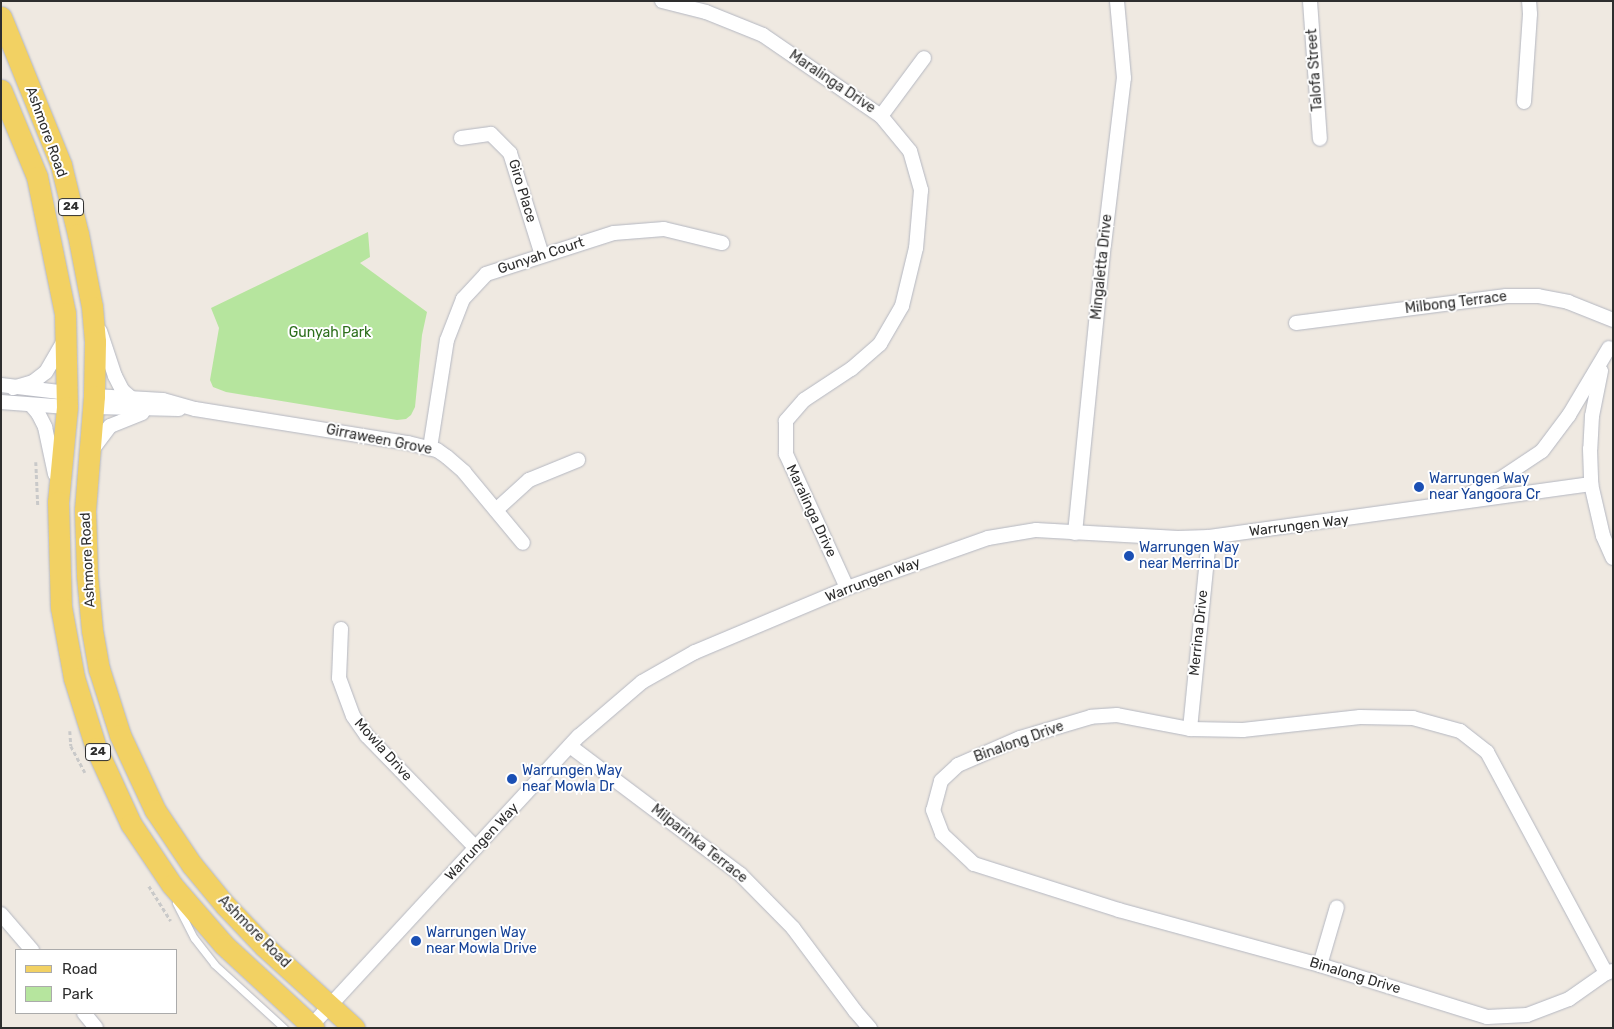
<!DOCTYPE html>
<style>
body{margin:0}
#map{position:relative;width:1614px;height:1029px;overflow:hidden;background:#efe9e1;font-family:Rubik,sans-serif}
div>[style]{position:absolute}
.green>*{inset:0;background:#b6e59e}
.path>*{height:2.5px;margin-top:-1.25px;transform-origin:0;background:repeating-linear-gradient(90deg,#c9c9c9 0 4px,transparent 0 6.5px)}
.roads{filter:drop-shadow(0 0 1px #b4b7c1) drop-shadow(0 0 1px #b4b7c1)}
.service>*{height:7px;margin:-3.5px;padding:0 3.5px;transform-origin:3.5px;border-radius:3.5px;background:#fff}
.minor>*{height:14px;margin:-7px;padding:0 7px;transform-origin:7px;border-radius:7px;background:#fff}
.primary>*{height:21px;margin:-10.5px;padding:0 10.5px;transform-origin:10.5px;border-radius:10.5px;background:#f2d163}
.dots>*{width:14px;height:14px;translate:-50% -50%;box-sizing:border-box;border:2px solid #fff;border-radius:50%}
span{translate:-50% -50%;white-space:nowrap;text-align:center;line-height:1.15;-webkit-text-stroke:4px #fff;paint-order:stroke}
.shield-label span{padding:1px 4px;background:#fff;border:1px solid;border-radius:4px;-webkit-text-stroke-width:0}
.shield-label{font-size:12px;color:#2e2e2e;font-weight:700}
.street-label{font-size:14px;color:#2e2e2e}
.park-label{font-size:14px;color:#2c6e1b}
.transit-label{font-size:14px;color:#164399}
.left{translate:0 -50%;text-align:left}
.frame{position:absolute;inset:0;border:2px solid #2e2e2e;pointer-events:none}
.legend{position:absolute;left:15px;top:949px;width:162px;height:65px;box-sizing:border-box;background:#fff;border:1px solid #ababab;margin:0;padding:6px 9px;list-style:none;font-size:15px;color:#2e2e2e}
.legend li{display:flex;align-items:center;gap:10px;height:25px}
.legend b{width:25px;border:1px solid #ababab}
</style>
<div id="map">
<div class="green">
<i style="clip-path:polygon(368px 232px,370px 257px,360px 263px,427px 312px,422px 335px,415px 407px,411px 415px,406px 419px,397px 420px,226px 392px,213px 387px,210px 380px,219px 328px,211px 308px)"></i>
</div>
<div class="path">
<i style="left:36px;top:462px;width:44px;rotate:87.4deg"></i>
<i style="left:70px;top:731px;width:15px;rotate:86deg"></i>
<i style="left:71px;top:746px;width:30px;rotate:62deg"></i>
<i style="left:149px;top:886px;width:41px;rotate:57.8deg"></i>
</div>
<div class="roads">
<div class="service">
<i style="left:176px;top:903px;width:39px;rotate:63deg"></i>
<i style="left:194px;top:938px;width:33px;rotate:52deg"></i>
<i style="left:214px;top:964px;width:95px;rotate:42.4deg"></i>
</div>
<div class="minor">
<i style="left:662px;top:1px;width:45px;rotate:14deg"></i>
<i style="left:706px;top:12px;width:61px;rotate:22deg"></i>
<i style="left:763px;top:35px;width:143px;rotate:34.5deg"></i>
<i style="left:881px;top:116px;width:45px;rotate:50.4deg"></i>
<i style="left:910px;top:151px;width:41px;rotate:74.2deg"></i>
<i style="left:921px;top:190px;width:58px;rotate:94.9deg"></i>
<i style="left:916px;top:248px;width:60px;rotate:103.6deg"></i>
<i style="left:902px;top:306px;width:44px;rotate:120.1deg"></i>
<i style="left:880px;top:344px;width:38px;rotate:139deg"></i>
<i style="left:851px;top:369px;width:56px;rotate:146.6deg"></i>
<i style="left:804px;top:400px;width:28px;rotate:131deg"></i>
<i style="left:786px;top:421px;width:33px;rotate:90deg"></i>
<i style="left:786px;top:454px;width:147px;rotate:65.5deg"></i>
<i style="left:1310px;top:1px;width:138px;rotate:85.9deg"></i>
<i style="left:1524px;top:102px;width:88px;rotate:-86.1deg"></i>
<i style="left:1530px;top:14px;width:13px;rotate:-94deg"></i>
<i style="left:881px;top:116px;width:72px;rotate:-53.4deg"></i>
<i style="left:461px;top:138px;width:30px;rotate:-8deg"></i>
<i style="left:491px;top:134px;width:27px;rotate:45deg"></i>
<i style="left:510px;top:153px;width:107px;rotate:72.6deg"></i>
<i style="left:1296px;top:323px;width:212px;rotate:-7.3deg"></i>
<i style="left:1506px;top:296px;width:32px"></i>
<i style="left:1538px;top:296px;width:31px;rotate:11deg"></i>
<i style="left:1568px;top:302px;width:48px;rotate:21.8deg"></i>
<i style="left:100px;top:331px;width:47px;rotate:71.6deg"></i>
<i style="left:115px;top:376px;width:16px;rotate:63deg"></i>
<i style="left:122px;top:390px;width:11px;rotate:41deg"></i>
<i style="left:1601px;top:371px;width:46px;rotate:101.3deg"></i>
<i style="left:1592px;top:416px;width:33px;rotate:93deg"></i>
<i style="left:1590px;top:449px;width:35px;rotate:88deg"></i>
<i style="left:1591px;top:484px;width:53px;rotate:77deg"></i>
<i style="left:1603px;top:536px;width:24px;rotate:66deg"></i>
<i style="left:1px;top:385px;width:67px;rotate:6.8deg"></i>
<i style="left:13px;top:388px;width:21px;rotate:-17deg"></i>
<i style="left:33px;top:382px;width:16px;rotate:-38deg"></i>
<i style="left:46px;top:372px;width:34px;rotate:-60deg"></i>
<i style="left:94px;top:396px;width:69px;rotate:3.3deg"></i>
<i style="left:163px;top:400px;width:33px;rotate:16deg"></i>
<i style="left:195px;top:409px;width:216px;rotate:9.1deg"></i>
<i style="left:408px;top:443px;width:30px;rotate:14deg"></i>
<i style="left:437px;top:450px;width:12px;rotate:35deg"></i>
<i style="left:447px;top:457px;width:23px;rotate:41deg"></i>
<i style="left:464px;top:472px;width:92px;rotate:50.3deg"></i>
<i style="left:1px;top:402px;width:66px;rotate:4.3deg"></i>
<i style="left:31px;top:405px;width:11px;rotate:49deg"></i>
<i style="left:38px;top:413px;width:16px;rotate:63deg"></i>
<i style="left:45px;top:427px;width:48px;rotate:78deg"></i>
<i style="left:94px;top:407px;width:85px;rotate:1.3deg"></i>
<i style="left:430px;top:448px;width:109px;rotate:-81.1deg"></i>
<i style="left:447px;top:340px;width:44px;rotate:-68.7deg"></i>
<i style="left:463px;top:299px;width:34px;rotate:-47deg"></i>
<i style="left:486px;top:274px;width:134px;rotate:-17.8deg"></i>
<i style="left:614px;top:233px;width:50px;rotate:-4.6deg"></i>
<i style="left:664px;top:229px;width:60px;rotate:13.6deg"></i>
<i style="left:92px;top:450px;width:30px;rotate:-53deg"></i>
<i style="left:110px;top:426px;width:35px;rotate:-22deg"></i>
<i style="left:1459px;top:499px;width:46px;rotate:-26deg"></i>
<i style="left:1500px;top:479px;width:50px;rotate:-33.7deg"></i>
<i style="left:1542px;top:451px;width:45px;rotate:-53.1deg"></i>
<i style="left:1569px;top:415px;width:78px;rotate:-59.2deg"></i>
<i style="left:496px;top:510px;width:45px;rotate:-42.3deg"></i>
<i style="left:529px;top:480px;width:53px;rotate:-22.2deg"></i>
<i style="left:1075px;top:533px;width:289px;rotate:-84.3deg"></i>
<i style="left:1104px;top:245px;width:168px;rotate:-83.2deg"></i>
<i style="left:1124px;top:78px;width:77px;rotate:-95.2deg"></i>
<i style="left:341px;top:629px;width:49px;rotate:92.3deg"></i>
<i style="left:339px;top:678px;width:40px;rotate:69.8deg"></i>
<i style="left:353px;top:716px;width:24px;rotate:55deg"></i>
<i style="left:367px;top:736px;width:156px;rotate:45.8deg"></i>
<i style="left:1190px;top:729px;width:193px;rotate:-84.3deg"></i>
<i style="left:570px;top:746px;width:213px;rotate:37deg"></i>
<i style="left:740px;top:874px;width:76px;rotate:45.5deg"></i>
<i style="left:793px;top:928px;width:104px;rotate:53.2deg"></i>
<i style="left:855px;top:1011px;width:23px;rotate:49deg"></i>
<i style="left:1px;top:914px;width:48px;rotate:49.3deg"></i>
<i style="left:1320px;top:965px;width:60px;rotate:-73.7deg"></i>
<i style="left:1606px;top:973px;width:251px;rotate:-118.3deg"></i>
<i style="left:1487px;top:752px;width:34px;rotate:-142deg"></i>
<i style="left:1460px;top:731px;width:49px;rotate:-164.5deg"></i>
<i style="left:1413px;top:718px;width:53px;rotate:-178.9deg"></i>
<i style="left:1360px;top:717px;width:118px;rotate:173.7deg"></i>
<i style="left:1243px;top:730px;width:53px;rotate:-178.9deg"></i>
<i style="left:1190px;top:729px;width:74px;rotate:-169.1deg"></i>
<i style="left:1117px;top:715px;width:26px;rotate:176deg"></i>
<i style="left:1091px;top:717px;width:74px;rotate:163.5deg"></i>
<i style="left:1020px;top:738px;width:68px;rotate:156.5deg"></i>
<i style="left:958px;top:765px;width:23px;rotate:137deg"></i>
<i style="left:941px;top:781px;width:30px;rotate:105deg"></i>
<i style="left:933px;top:810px;width:26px;rotate:69deg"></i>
<i style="left:942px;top:834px;width:44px;rotate:43.2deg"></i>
<i style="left:974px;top:864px;width:152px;rotate:17.6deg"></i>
<i style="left:1119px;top:910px;width:208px;rotate:15.3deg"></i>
<i style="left:1320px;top:965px;width:175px;rotate:17.3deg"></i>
<i style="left:1487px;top:1017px;width:40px;rotate:-2.9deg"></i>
<i style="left:1527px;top:1015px;width:45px;rotate:-20.9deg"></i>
<i style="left:1569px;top:999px;width:45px;rotate:-35.1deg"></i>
<i style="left:1606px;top:973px;width:7px;rotate:-16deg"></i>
<i style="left:84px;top:1013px;width:19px;rotate:51deg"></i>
<i style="left:312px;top:1025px;width:393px;rotate:-47.3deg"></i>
<i style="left:579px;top:736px;width:83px;rotate:-40.6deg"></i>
<i style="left:642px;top:682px;width:61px;rotate:-29.5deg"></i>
<i style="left:695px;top:652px;width:165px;rotate:-22.8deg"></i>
<i style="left:847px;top:588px;width:150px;rotate:-19.5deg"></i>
<i style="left:988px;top:538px;width:49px;rotate:-9.5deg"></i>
<i style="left:1036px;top:530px;width:142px;rotate:3.2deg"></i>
<i style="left:1178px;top:538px;width:31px;rotate:-2deg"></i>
<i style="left:1209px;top:537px;width:386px;rotate:-7.9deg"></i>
</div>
<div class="primary">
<i style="left:1px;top:17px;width:160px;rotate:67.9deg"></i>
<i style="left:61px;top:165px;width:71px;rotate:76.2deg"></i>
<i style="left:78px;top:234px;width:74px;rotate:79.1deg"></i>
<i style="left:92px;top:307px;width:35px;rotate:85deg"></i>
<i style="left:95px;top:342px;width:54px;rotate:91.1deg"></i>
<i style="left:94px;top:396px;width:114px;rotate:94.5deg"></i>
<i style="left:85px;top:510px;width:65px;rotate:88.2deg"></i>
<i style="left:87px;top:575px;width:55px;rotate:84.8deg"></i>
<i style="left:92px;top:630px;width:40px;rotate:80deg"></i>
<i style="left:99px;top:669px;width:69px;rotate:72.3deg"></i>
<i style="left:120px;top:735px;width:83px;rotate:65deg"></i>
<i style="left:155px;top:810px;width:66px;rotate:56.1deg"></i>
<i style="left:192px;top:865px;width:52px;rotate:50.5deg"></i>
<i style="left:225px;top:905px;width:57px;rotate:46.4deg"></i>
<i style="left:264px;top:946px;width:122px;rotate:42.3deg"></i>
<i style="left:1px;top:90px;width:94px;rotate:67.5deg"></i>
<i style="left:37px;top:177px;width:139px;rotate:78.4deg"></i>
<i style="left:65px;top:313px;width:94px;rotate:88.8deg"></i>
<i style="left:67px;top:407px;width:95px;rotate:95.4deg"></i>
<i style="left:58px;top:502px;width:105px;rotate:88.4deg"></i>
<i style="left:61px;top:607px;width:72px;rotate:79.6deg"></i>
<i style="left:74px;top:678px;width:73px;rotate:72.6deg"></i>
<i style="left:96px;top:748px;width:84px;rotate:65.3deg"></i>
<i style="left:131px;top:824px;width:73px;rotate:56.1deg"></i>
<i style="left:172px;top:885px;width:79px;rotate:49.1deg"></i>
<i style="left:224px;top:945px;width:122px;rotate:42.7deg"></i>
</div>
</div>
<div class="dots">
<i style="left:1419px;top:487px;background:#1a4fb4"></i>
<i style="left:1129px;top:556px;background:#1a4fb4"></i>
<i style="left:512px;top:779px;background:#1a4fb4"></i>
<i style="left:416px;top:941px;background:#1a4fb4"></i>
</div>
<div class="shield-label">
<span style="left:71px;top:207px">24</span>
<span style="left:98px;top:752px">24</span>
</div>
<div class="street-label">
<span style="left:1315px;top:70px;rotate:-94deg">Talofa Street</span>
<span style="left:832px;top:82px;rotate:34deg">Maralinga Drive</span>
<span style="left:46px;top:132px;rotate:70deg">Ashmore Road</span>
<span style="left:522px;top:191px;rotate:73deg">Giro Place</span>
<span style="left:541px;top:256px;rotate:-18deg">Gunyah Court</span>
<span style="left:1102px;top:267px;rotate:-84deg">Mingaletta Drive</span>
<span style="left:1456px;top:303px;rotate:-7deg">Milbong Terrace</span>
<span style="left:379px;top:440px;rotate:11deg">Girraween Grove</span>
<span style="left:811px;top:511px;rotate:65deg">Maralinga Drive</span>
<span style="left:1299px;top:526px;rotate:-7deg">Warrungen Way</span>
<span style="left:88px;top:560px;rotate:-93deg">Ashmore Road</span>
<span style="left:873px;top:580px;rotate:-21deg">Warrungen Way</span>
<span style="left:1199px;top:633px;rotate:-84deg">Merrina Drive</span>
<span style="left:1019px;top:742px;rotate:-20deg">Binalong Drive</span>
<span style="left:383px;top:750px;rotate:48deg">Mowla Drive</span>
<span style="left:482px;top:842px;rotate:-47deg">Warrungen Way</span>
<span style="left:699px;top:844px;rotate:38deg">Milparinka Terrace</span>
<span style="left:254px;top:932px;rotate:45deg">Ashmore Road</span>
<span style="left:1355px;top:976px;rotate:17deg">Binalong Drive</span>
</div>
<div class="park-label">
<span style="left:330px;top:333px">Gunyah Park</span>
</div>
<div class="transit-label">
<span class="left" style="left:1429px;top:487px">Warrungen Way<br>near Yangoora Cr</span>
<span class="left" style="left:1139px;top:556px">Warrungen Way<br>near Merrina Dr</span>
<span class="left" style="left:522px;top:779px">Warrungen Way<br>near Mowla Dr</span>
<span class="left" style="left:426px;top:941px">Warrungen Way<br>near Mowla Drive</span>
</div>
<div class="frame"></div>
<ul class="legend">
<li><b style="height:6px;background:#f2d163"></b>Road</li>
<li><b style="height:14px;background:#b6e59e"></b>Park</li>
</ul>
</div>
